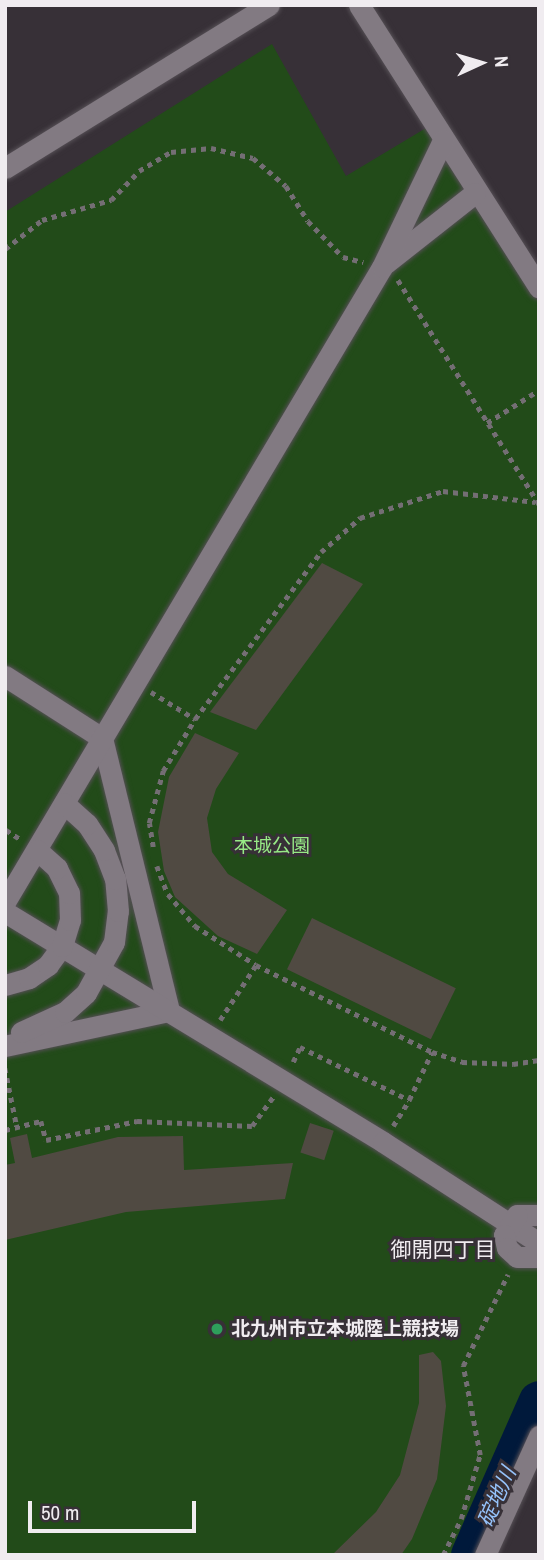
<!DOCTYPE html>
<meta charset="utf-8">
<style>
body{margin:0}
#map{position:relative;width:544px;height:1560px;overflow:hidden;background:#373037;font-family:"Archivo Narrow","Noto Sans JP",sans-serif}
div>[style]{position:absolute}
.green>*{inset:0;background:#224b19}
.river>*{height:40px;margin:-20px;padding:0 20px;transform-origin:20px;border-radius:20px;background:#00193b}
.building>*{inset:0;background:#504a42;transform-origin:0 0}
.path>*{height:4.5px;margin-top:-2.25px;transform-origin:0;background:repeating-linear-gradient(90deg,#746e74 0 5px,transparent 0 10px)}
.roads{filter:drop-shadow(0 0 2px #554f55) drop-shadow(0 0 2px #554f55)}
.minor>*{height:21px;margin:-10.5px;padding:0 10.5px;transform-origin:10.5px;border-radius:10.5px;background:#827a82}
.dots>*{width:19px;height:19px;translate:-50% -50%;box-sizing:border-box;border:4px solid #373037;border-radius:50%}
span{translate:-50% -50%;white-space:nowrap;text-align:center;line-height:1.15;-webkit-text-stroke:6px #373037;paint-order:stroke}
.park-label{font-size:19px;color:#97ea86}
.poi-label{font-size:19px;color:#f0ecf0;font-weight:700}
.left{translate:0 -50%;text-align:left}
.neighbourhood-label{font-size:21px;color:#f0ecf0}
.water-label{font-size:21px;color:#95c2fa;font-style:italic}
.frame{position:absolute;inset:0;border:7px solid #f0ecf0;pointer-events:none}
.north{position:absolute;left:446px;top:28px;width:70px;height:70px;-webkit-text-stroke:5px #373037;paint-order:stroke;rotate:86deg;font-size:19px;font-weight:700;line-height:28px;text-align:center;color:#f0ecf0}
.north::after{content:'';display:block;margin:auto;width:24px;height:32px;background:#f0ecf0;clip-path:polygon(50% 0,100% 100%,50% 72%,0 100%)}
.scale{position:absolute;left:28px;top:1501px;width:168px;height:32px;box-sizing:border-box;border:4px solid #f0ecf0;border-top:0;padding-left:9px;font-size:21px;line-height:24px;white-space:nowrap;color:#f0ecf0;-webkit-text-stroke:5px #373037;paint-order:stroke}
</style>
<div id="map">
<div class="green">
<i style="clip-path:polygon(272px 44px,346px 176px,426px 128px,539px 303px,539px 1389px,467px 1555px,5px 1555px,5px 212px)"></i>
</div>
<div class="river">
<i style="left:471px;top:1555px;width:168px;rotate:-66.2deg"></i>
</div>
<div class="building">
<i style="clip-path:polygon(322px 563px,363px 584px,256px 730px,210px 712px)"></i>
<i style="clip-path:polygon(195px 733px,239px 753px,216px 789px,207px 818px,212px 852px,228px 874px,287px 910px,257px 954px,218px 936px,175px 897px,164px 871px,158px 832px,169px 777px)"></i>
<i style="left:312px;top:918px;width:160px;height:57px;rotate:26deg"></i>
<i style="left:310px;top:1123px;width:25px;height:31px;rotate:18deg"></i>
<i style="clip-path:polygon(27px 1134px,32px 1158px,118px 1137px,183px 1136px,184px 1170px,293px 1163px,285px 1199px,126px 1212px,5px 1240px,5px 1165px,15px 1163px,10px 1138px)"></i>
<i style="clip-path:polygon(433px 1352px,441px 1361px,446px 1406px,437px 1479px,412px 1539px,401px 1555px,332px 1555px,376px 1512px,400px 1475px,419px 1403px,419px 1355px)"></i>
</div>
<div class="path">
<i style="left:5px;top:249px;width:47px;rotate:-38.1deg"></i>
<i style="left:42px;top:220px;width:72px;rotate:-16.2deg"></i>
<i style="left:111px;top:200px;width:40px;rotate:-46deg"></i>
<i style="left:139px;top:171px;width:37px;rotate:-31deg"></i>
<i style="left:171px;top:152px;width:40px;rotate:-5.7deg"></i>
<i style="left:211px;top:148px;width:43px;rotate:13.4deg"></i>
<i style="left:253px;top:158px;width:43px;rotate:40.3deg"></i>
<i style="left:286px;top:186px;width:41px;rotate:57.8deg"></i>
<i style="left:308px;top:221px;width:50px;rotate:45.8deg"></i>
<i style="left:343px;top:257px;width:21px;rotate:14deg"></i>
<i style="left:398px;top:280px;width:265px;rotate:57.8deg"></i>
<i style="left:487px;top:423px;width:58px;rotate:-32.3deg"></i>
<i style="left:151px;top:692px;width:52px;rotate:31.5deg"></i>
<i style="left:6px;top:830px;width:17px;rotate:33deg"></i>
<i style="left:153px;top:847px;width:24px;rotate:-99deg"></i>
<i style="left:149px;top:823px;width:54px;rotate:-74.9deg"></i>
<i style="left:163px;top:771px;width:61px;rotate:-58.4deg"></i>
<i style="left:195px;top:719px;width:209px;rotate:-53deg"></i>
<i style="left:321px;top:552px;width:52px;rotate:-41.1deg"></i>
<i style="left:360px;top:518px;width:87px;rotate:-18deg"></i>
<i style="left:443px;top:491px;width:93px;rotate:6.8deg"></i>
<i style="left:157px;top:866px;width:30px;rotate:69deg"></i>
<i style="left:168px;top:894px;width:42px;rotate:49.8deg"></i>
<i style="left:195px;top:926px;width:72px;rotate:32.6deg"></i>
<i style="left:256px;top:965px;width:196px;rotate:26.3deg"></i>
<i style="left:432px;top:1052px;width:32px;rotate:18deg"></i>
<i style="left:462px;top:1062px;width:51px;rotate:2.2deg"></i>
<i style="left:513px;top:1064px;width:26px;rotate:-9deg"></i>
<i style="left:220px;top:1020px;width:66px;rotate:-56.8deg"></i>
<i style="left:293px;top:1062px;width:17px;rotate:-65deg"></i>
<i style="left:300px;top:1047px;width:121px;rotate:25.9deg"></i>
<i style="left:409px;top:1100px;width:53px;rotate:-64.4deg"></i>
<i style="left:5px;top:1068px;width:60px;rotate:78.5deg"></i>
<i style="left:393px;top:1126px;width:31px;rotate:-58deg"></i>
<i style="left:5px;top:1130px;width:37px;rotate:-14deg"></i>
<i style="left:41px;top:1121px;width:20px;rotate:75deg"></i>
<i style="left:46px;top:1140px;width:93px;rotate:-11.8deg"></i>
<i style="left:137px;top:1121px;width:115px;rotate:2.5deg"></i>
<i style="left:252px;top:1126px;width:36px;rotate:-54deg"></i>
<i style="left:443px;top:1555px;width:40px;rotate:-63.4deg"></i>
<i style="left:461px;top:1519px;width:67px;rotate:-73.5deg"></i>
<i style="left:480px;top:1455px;width:91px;rotate:-100.8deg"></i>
<i style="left:463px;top:1366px;width:102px;rotate:-63.9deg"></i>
</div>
<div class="roads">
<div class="minor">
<i style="left:359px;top:5px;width:335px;rotate:57.5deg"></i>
<i style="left:5px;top:168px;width:310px;rotate:-31.7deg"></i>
<i style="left:386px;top:263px;width:113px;rotate:-38.2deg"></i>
<i style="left:5px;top:676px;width:115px;rotate:32.6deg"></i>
<i style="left:102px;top:738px;width:281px;rotate:76.2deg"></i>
<i style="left:169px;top:1011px;width:168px;rotate:168deg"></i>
<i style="left:5px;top:902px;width:738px;rotate:-59.3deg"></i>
<i style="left:382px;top:267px;width:141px;rotate:-64.3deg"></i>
<i style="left:5px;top:912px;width:442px;rotate:31.3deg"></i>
<i style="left:383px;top:1142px;width:186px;rotate:32.9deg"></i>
<i style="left:5px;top:985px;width:25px;rotate:-16deg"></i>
<i style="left:29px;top:978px;width:23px;rotate:-34deg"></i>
<i style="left:48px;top:965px;width:24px;rotate:-54deg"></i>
<i style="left:62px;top:946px;width:27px;rotate:-73deg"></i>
<i style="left:70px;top:920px;width:27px;rotate:-92deg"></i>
<i style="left:69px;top:893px;width:28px;rotate:-116deg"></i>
<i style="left:57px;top:868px;width:27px;rotate:-138deg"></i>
<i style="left:21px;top:1032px;width:48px;rotate:-24.4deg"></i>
<i style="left:65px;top:1012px;width:28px;rotate:-42deg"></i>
<i style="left:86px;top:993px;width:58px;rotate:-61.2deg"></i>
<i style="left:114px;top:942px;width:31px;rotate:-83deg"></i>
<i style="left:118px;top:911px;width:32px;rotate:-95deg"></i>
<i style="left:115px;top:879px;width:31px;rotate:-111deg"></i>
<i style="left:104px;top:850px;width:31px;rotate:-123deg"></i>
<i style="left:87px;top:824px;width:31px;rotate:-138deg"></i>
<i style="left:539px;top:1215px;width:22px;rotate:180deg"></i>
<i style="left:517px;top:1215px;width:24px;rotate:123deg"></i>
<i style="left:504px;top:1235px;width:13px;rotate:77deg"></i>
<i style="left:507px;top:1248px;width:13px;rotate:42deg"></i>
<i style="left:517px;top:1257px;width:22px"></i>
<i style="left:485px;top:1555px;width:131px;rotate:-65.6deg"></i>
</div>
</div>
<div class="dots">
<i style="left:217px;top:1329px;background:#2e9e5b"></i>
</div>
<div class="park-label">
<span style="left:272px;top:846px">本城公園</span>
</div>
<div class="poi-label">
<span class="left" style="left:231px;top:1329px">北九州市立本城陸上競技場</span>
</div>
<div class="neighbourhood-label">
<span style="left:443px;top:1250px">御開四丁目</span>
</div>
<div class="water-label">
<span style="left:497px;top:1497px;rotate:-66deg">碇地川</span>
</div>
<div class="frame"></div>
<div class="north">N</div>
<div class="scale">50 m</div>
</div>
